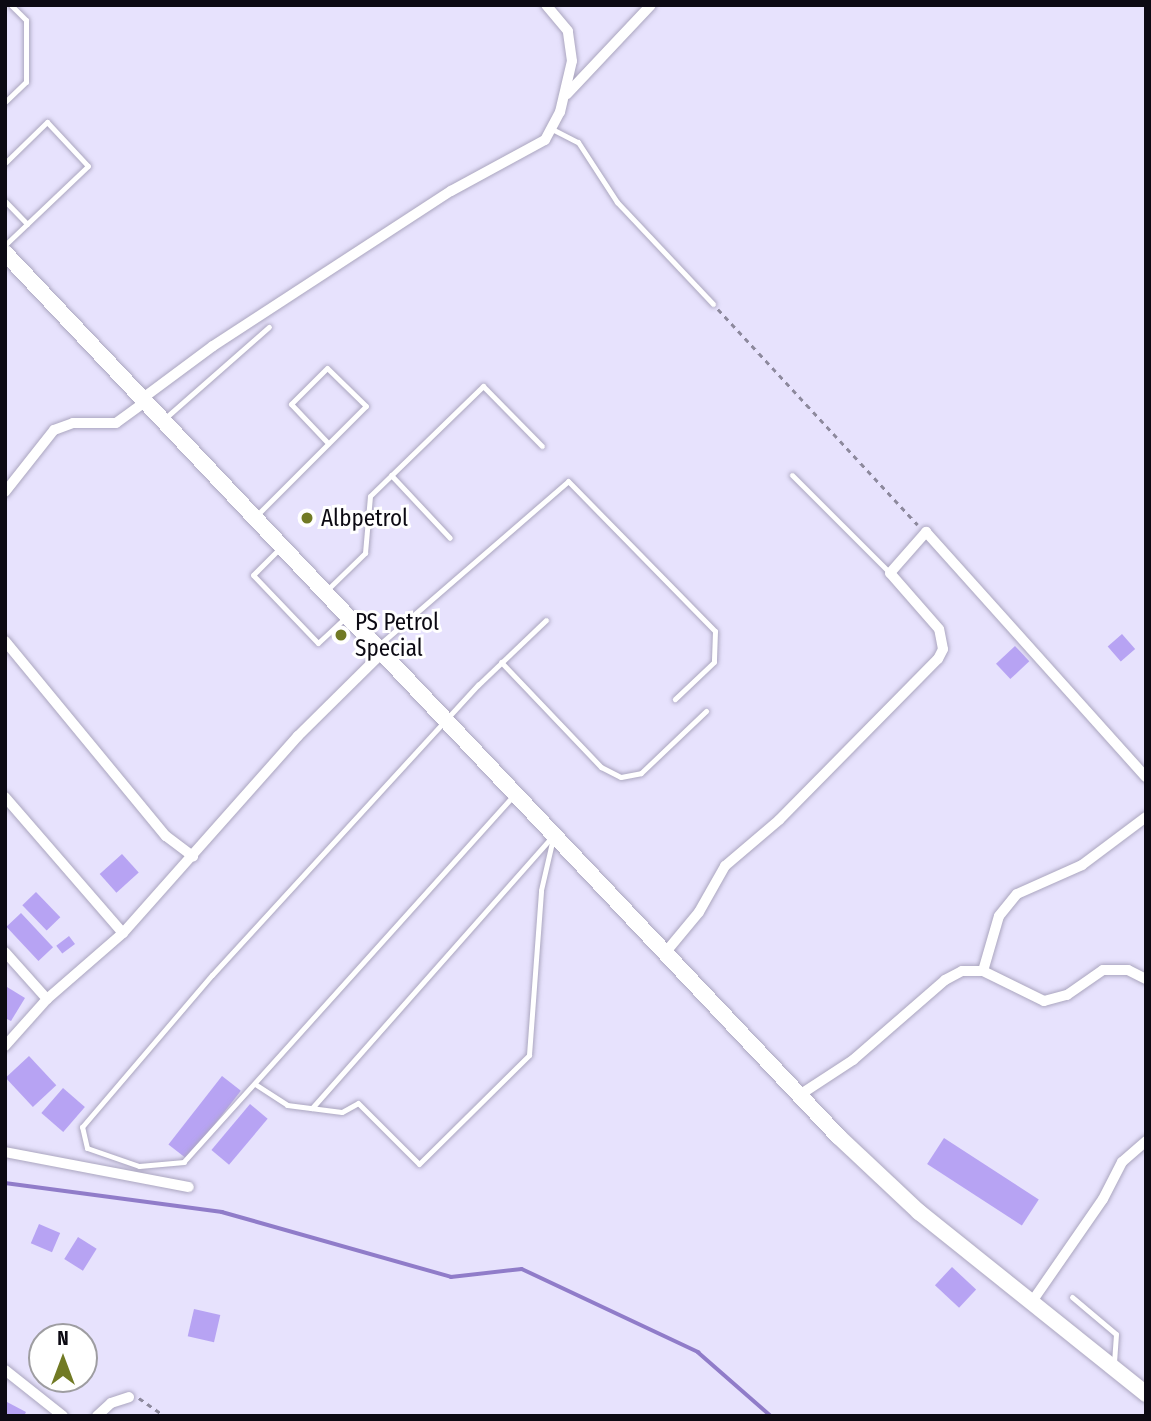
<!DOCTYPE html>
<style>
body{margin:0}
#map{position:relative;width:1151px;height:1421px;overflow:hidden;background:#e7e2fd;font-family:"Fira Sans Condensed",sans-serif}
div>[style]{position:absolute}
.stream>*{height:3.5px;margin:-1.75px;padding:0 1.75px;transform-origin:1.75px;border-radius:1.75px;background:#907cc9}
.building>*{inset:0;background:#b7a3f3;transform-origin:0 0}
.path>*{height:2.5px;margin-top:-1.25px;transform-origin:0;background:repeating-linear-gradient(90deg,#8d899d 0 5px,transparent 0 10px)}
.roads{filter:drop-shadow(0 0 2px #aba6bf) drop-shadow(0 0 2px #aba6bf)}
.lane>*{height:5px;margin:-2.5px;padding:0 2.5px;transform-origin:2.5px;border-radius:2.5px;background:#fff}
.street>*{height:10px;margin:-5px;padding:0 5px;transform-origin:5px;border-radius:5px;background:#fff}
.primary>*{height:16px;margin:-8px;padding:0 8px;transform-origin:8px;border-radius:8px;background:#fff}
.dots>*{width:19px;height:19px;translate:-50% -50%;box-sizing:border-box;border:4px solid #fff;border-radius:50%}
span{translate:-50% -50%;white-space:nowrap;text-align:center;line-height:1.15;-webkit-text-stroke:6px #fff;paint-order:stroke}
.poi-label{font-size:23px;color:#0c0a13}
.left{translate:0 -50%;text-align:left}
.frame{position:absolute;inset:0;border:7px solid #0c0a13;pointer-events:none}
.north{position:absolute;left:28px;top:1323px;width:70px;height:70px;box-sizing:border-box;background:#fff;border:2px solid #9e9da1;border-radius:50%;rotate:0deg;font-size:19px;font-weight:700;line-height:28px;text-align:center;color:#0c0a13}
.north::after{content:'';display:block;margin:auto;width:24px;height:32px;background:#717a24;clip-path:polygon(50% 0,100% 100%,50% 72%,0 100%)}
</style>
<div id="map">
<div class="stream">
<i style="left:5px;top:1183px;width:219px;rotate:7.6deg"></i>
<i style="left:222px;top:1212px;width:238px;rotate:15.8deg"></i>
<i style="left:451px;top:1277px;width:71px;rotate:-6.4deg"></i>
<i style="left:522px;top:1269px;width:195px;rotate:25.2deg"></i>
<i style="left:698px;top:1352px;width:97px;rotate:41.2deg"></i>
</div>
<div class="building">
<i style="left:1122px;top:634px;width:20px;height:19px;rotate:49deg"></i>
<i style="left:1015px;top:646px;width:21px;height:26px;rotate:47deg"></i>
<i style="left:122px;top:854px;width:25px;height:30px;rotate:48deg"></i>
<i style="left:36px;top:892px;width:35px;height:19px;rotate:46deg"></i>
<i style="left:21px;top:913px;width:47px;height:20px;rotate:47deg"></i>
<i style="left:69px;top:936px;width:10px;height:16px;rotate:53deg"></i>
<i style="clip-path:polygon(7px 987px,25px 998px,11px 1021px,5px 1018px)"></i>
<i style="left:29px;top:1056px;width:40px;height:32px;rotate:47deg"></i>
<i style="left:222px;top:1076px;width:24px;height:87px;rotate:38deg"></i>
<i style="left:63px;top:1088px;width:29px;height:33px;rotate:41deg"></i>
<i style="left:250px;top:1104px;width:23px;height:60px;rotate:40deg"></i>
<i style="left:944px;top:1138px;width:113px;height:31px;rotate:33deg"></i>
<i style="left:39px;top:1224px;width:23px;height:21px;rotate:23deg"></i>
<i style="left:78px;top:1237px;width:22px;height:26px;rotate:32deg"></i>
<i style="left:952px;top:1267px;width:33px;height:25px;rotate:43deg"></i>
<i style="left:194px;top:1309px;width:27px;height:28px;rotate:13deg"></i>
<i style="clip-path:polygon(7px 1402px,26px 1412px,24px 1416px,5px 1416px)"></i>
</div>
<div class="path">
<i style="left:718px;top:309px;width:294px;rotate:47.2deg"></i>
<i style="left:139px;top:1398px;width:32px;rotate:35deg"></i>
</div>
<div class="roads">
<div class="lane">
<i style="left:5px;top:102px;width:29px;rotate:-44deg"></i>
<i style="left:26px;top:82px;width:62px;rotate:-90deg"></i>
<i style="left:26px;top:20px;width:21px;rotate:-135deg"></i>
<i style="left:552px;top:129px;width:29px;rotate:27deg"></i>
<i style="left:578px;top:142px;width:72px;rotate:57deg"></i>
<i style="left:617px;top:202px;width:140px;rotate:46.7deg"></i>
<i style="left:5px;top:163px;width:59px;rotate:-44.3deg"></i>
<i style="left:47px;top:122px;width:60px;rotate:47deg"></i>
<i style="left:88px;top:166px;width:115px;rotate:136.4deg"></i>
<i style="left:5px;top:201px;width:32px;rotate:46deg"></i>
<i style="left:163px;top:420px;width:141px;rotate:-41.3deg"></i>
<i style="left:391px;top:475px;width:86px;rotate:46.9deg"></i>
<i style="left:792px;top:475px;width:139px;rotate:45deg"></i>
<i style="left:257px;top:515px;width:154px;rotate:-45deg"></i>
<i style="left:366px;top:406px;width:54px;rotate:-135.7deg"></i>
<i style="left:327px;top:368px;width:51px;rotate:135deg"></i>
<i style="left:291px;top:404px;width:54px;rotate:46.5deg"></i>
<i style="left:280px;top:548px;width:38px;rotate:135deg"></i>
<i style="left:253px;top:575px;width:94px;rotate:46.3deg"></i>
<i style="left:318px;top:643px;width:40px;rotate:-43deg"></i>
<i style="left:328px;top:589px;width:52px;rotate:-44.2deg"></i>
<i style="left:365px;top:553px;width:57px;rotate:-85deg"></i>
<i style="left:370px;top:496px;width:158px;rotate:-44.2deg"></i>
<i style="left:483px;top:386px;width:84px;rotate:45.5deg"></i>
<i style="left:379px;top:645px;width:250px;rotate:-40.9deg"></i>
<i style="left:568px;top:481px;width:210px;rotate:45.6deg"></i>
<i style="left:715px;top:631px;width:31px;rotate:92deg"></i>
<i style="left:714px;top:662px;width:54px;rotate:136.5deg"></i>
<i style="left:501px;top:662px;width:145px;rotate:46.4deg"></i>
<i style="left:601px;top:767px;width:22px;rotate:27deg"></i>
<i style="left:621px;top:777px;width:20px;rotate:-11deg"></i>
<i style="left:641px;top:773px;width:90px;rotate:-43.6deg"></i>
<i style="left:513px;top:796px;width:492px;rotate:132deg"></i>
<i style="left:184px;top:1162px;width:45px;rotate:174.9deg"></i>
<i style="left:139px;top:1166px;width:55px;rotate:-160.9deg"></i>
<i style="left:87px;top:1148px;width:22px;rotate:-103deg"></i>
<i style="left:82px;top:1127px;width:200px;rotate:-49.5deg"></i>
<i style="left:212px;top:975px;width:394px;rotate:-47.5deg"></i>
<i style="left:478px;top:685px;width:94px;rotate:-43.7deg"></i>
<i style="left:255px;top:1084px;width:38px;rotate:33deg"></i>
<i style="left:287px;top:1105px;width:55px;rotate:7.3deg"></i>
<i style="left:342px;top:1112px;width:18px;rotate:-29deg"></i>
<i style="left:358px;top:1103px;width:86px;rotate:45deg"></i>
<i style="left:419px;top:1164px;width:155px;rotate:-44.7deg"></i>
<i style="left:529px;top:1055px;width:165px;rotate:-85.8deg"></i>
<i style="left:541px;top:890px;width:53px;rotate:-77deg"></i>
<i style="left:312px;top:1108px;width:361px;rotate:-48.5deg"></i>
<i style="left:1072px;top:1297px;width:57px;rotate:40.1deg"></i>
<i style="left:1116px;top:1334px;width:30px;rotate:94deg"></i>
</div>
<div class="street">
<i style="left:567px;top:94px;width:122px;rotate:-46.7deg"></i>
<i style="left:143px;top:398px;width:87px;rotate:-36.6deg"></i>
<i style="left:213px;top:346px;width:284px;rotate:-33.1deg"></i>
<i style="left:451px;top:191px;width:107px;rotate:-28.5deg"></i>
<i style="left:545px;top:140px;width:32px;rotate:-62deg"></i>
<i style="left:560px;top:112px;width:52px;rotate:-76.8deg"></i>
<i style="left:572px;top:61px;width:30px;rotate:-98deg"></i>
<i style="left:568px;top:31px;width:34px;rotate:-130deg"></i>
<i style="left:5px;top:492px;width:79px;rotate:-51.7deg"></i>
<i style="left:54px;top:430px;width:20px;rotate:-20deg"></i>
<i style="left:73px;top:423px;width:43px"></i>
<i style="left:116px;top:423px;width:37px;rotate:-36deg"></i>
<i style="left:5px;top:641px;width:253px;rotate:50.5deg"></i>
<i style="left:166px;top:836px;width:34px;rotate:37deg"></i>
<i style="left:5px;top:797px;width:180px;rotate:49.1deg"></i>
<i style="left:5px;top:952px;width:63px;rotate:48.2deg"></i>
<i style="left:665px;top:953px;width:53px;rotate:-50.3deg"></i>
<i style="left:699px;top:912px;width:53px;rotate:-60.5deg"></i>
<i style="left:725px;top:866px;width:71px;rotate:-40.4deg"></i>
<i style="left:779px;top:820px;width:226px;rotate:-45.4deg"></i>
<i style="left:938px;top:659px;width:11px;rotate:-63deg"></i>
<i style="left:943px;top:649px;width:20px;rotate:-101deg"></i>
<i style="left:939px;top:629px;width:74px;rotate:-131.2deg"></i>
<i style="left:890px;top:573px;width:55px;rotate:-48.7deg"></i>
<i style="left:926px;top:532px;width:329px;rotate:48.1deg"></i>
<i style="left:983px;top:971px;width:68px;rotate:26.2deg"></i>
<i style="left:1044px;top:1001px;width:24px;rotate:-15deg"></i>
<i style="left:1067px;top:995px;width:44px;rotate:-34.8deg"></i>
<i style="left:1103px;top:970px;width:25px"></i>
<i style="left:1128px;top:970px;width:20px;rotate:27deg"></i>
<i style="left:5px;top:1046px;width:63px;rotate:-48.2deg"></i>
<i style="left:47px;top:999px;width:101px;rotate:-41deg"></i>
<i style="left:123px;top:933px;width:264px;rotate:-48.4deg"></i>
<i style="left:298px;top:736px;width:120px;rotate:-44.7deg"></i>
<i style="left:798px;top:1096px;width:66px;rotate:-33.2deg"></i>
<i style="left:853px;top:1060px;width:122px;rotate:-41deg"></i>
<i style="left:945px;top:980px;width:19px;rotate:-28deg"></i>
<i style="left:962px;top:971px;width:21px"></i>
<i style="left:983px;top:971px;width:57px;rotate:-73.8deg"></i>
<i style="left:999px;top:916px;width:28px;rotate:-51deg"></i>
<i style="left:1017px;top:894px;width:71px;rotate:-24deg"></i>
<i style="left:1082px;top:865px;width:80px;rotate:-36.9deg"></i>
<i style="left:5px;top:1152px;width:187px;rotate:10.8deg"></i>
<i style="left:1031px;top:1303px;width:126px;rotate:-55.3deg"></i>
<i style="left:1103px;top:1199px;width:42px;rotate:-62.8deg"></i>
<i style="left:1122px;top:1162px;width:32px;rotate:-41deg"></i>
<i style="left:5px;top:1370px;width:74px;rotate:38.4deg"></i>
<i style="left:97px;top:1416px;width:19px;rotate:-43deg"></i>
<i style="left:111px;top:1403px;width:19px;rotate:-18deg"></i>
</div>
<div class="primary">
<i style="left:5px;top:253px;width:1215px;rotate:46.67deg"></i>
<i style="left:839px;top:1137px;width:110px;rotate:43.2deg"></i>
<i style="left:919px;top:1212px;width:291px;rotate:38.7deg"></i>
</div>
</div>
<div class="dots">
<i style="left:307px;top:518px;background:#717a24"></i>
<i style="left:341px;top:635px;background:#717a24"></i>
</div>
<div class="poi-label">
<span class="left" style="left:321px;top:518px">Albpetrol</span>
<span class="left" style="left:355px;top:635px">PS Petrol<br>Special</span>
</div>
<div class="frame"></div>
<div class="north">N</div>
</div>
